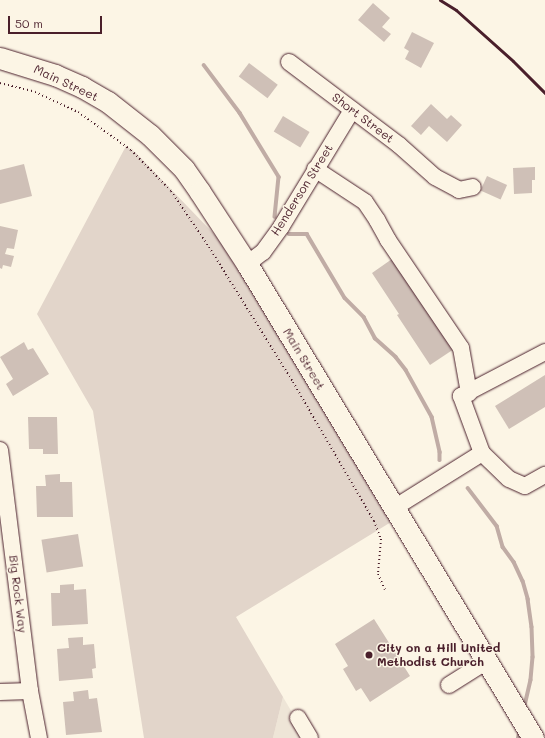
<!DOCTYPE html>
<style>
body{margin:0}
#map{position:relative;width:545px;height:738px;overflow:hidden;background:#fcf5e5;font-family:Mali,sans-serif}
div>[style]{position:absolute}
.built>*{inset:0;background:#eee5d7}
.green>*{inset:0;background:#e2d5ca}
.stream>*{height:3.5px;margin:-1.75px;padding:0 1.75px;transform-origin:1.75px;border-radius:1.75px;background:#c0aca5}
.building>*{inset:0;background:#cfc0b7;transform-origin:0 0}
.path>*{height:2px;margin-top:-1px;transform-origin:0;background:repeating-linear-gradient(90deg,#4a1f2b 0 1px,transparent 0 4px)}
.roads{filter:drop-shadow(0 0 1px #4a1f2b) drop-shadow(0 0 1px #4a1f2b)}
.minor>*{height:16px;margin:-8px;padding:0 8px;transform-origin:8px;border-radius:8px;background:#fcf5e5}
.major>*{height:21px;margin:-10.5px;padding:0 10.5px;transform-origin:10.5px;border-radius:10.5px;background:#fcf5e5}
.rail>*{height:3px;margin:-1.5px;padding:0 1.5px;transform-origin:1.5px;border-radius:1.5px;background:#4a1f2b}
.dots>*{width:11px;height:11px;translate:-50% -50%;box-sizing:border-box;border:2px solid #fcf5e5;border-radius:50%}
span{translate:-50% -50%;white-space:nowrap;text-align:center;line-height:1.15;-webkit-text-stroke:3px #fcf5e5;paint-order:stroke}
.street-label{font-size:12px;color:#4a1f2b}
.poi-label{font-size:12px;color:#4a1f2b;font-weight:700}
.left{translate:0 -50%;text-align:left}
.scale{position:absolute;left:8px;top:16px;width:94px;height:18px;box-sizing:border-box;border:2px solid #4a1f2b;border-top:0;padding-left:5px;font-size:12px;line-height:14px;white-space:nowrap;color:#4a1f2b;-webkit-text-stroke:3px #fcf5e5;paint-order:stroke}
</style>
<div id="map">
<div class="built">
<i style="clip-path:polygon(283px 697px,307px 738px,273px 738px)"></i>
</div>
<div class="green">
<i style="clip-path:polygon(126px 146px,136px 153px,241px 262px,396px 519px,236px 617px,283px 697px,273px 738px,144px 738px,93px 411px,37px 314px)"></i>
</div>
<div class="stream">
<i style="left:204px;top:65px;width:60px;rotate:53.1deg"></i>
<i style="left:240px;top:113px;width:75px;rotate:58.6deg"></i>
<i style="left:279px;top:177px;width:40px;rotate:95.7deg"></i>
<i style="left:289px;top:234px;width:18px"></i>
<i style="left:307px;top:234px;width:74px;rotate:59.3deg"></i>
<i style="left:345px;top:298px;width:27px;rotate:45deg"></i>
<i style="left:364px;top:317px;width:24px;rotate:62deg"></i>
<i style="left:375px;top:338px;width:28px;rotate:42deg"></i>
<i style="left:396px;top:357px;width:16px;rotate:52deg"></i>
<i style="left:406px;top:370px;width:54px;rotate:61deg"></i>
<i style="left:432px;top:417px;width:36px;rotate:77deg"></i>
<i style="left:440px;top:452px;width:8px;rotate:90deg"></i>
<i style="left:468px;top:488px;width:48px;rotate:52.7deg"></i>
<i style="left:497px;top:526px;width:22px;rotate:74deg"></i>
<i style="left:503px;top:547px;width:19px;rotate:54deg"></i>
<i style="left:514px;top:562px;width:21px;rotate:65deg"></i>
<i style="left:523px;top:581px;width:19px;rotate:74deg"></i>
<i style="left:528px;top:599px;width:28px;rotate:82deg"></i>
<i style="left:532px;top:627px;width:30px;rotate:88deg"></i>
<i style="left:533px;top:657px;width:23px;rotate:95deg"></i>
<i style="left:531px;top:680px;width:26px;rotate:103deg"></i>
<i style="left:518px;top:738px;width:4px;rotate:-76deg"></i>
</div>
<div class="building">
<i style="clip-path:polygon(373px 3px,390px 18px,382px 27px,391px 34px,384px 42px,358px 20px)"></i>
<i style="clip-path:polygon(412px 32px,434px 43px,421px 68px,405px 59px,409px 51px,404px 48px)"></i>
<i style="left:249px;top:63px;width:36px;height:17px;rotate:37deg"></i>
<i style="clip-path:polygon(431px 104px,447px 119px,451px 115px,462px 125px,447px 142px,429px 126px,421px 135px,411px 126px)"></i>
<i style="left:283px;top:116px;width:31px;height:18px;rotate:31deg"></i>
<i style="clip-path:polygon(24px 164px,32px 196px,0 204px,0 170px)"></i>
<i style="clip-path:polygon(535px 167px,535px 180px,532px 180px,532px 193px,514px 194px,513px 168px)"></i>
<i style="left:487px;top:176px;width:22px;height:16px;rotate:24deg"></i>
<i style="clip-path:polygon(0 226px,18px 230px,14px 249px,7px 248px,5px 254px,14px 256px,11px 267px,3px 265px,2px 269px,0 268px)"></i>
<i style="clip-path:polygon(392px 259px,454px 349px,430px 365px,397px 315px,399px 314px,372px 273px)"></i>
<i style="clip-path:polygon(24px 342px,28px 350px,33px 348px,49px 374px,13px 396px,6px 384px,13px 379px,0 357px)"></i>
<i style="clip-path:polygon(545px 375px,545px 407px,509px 429px,495px 406px)"></i>
<i style="clip-path:polygon(28px 417px,57px 417px,58px 454px,43px 454px,43px 449px,29px 449px)"></i>
<i style="clip-path:polygon(60px 474px,60px 482px,72px 482px,73px 517px,37px 517px,36px 486px,46px 486px,45px 475px)"></i>
<i style="left:78px;top:534px;width:33px;height:37px;rotate:81deg"></i>
<i style="clip-path:polygon(74px 584px,74px 590px,86px 589px,88px 624px,52px 626px,51px 593px,60px 593px,60px 585px)"></i>
<i style="clip-path:polygon(374px 619px,410px 676px,370px 702px,361px 688px,356px 691px,343px 669px,348px 666px,335px 644px)"></i>
<i style="clip-path:polygon(83px 637px,83px 645px,94px 644px,96px 668px,92px 669px,93px 678px,59px 681px,57px 649px,69px 648px,68px 638px)"></i>
<i style="clip-path:polygon(88px 690px,89px 699px,97px 698px,102px 732px,66px 735px,63px 702px,74px 701px,73px 692px)"></i>
</div>
<div class="path">
<i style="left:0;top:83px;width:36px;rotate:14deg"></i>
<i style="left:35px;top:92px;width:47px;rotate:24.9deg"></i>
<i style="left:78px;top:112px;width:65px;rotate:35.6deg"></i>
<i style="left:131px;top:150px;width:57px;rotate:45.7deg"></i>
<i style="left:171px;top:191px;width:68px;rotate:55.8deg"></i>
<i style="left:209px;top:247px;width:159px;rotate:58.1deg"></i>
<i style="left:293px;top:382px;width:161px;rotate:59.8deg"></i>
<i style="left:374px;top:521px;width:19px;rotate:69deg"></i>
<i style="left:381px;top:539px;width:35px;rotate:95deg"></i>
<i style="left:378px;top:574px;width:17px;rotate:66deg"></i>
</div>
<div class="roads">
<div class="minor">
<i style="left:289px;top:62px;width:138px;rotate:37deg"></i>
<i style="left:399px;top:145px;width:48px;rotate:41.6deg"></i>
<i style="left:435px;top:177px;width:27px;rotate:28deg"></i>
<i style="left:459px;top:190px;width:14px;rotate:-12deg"></i>
<i style="left:315px;top:169px;width:60px;rotate:33.4deg"></i>
<i style="left:365px;top:202px;width:22px;rotate:56deg"></i>
<i style="left:377px;top:220px;width:23px;rotate:61deg"></i>
<i style="left:388px;top:240px;width:130px;rotate:55.9deg"></i>
<i style="left:461px;top:348px;width:46px;rotate:79.9deg"></i>
<i style="left:247px;top:264px;width:20px;rotate:-37deg"></i>
<i style="left:263px;top:252px;width:31px;rotate:-54deg"></i>
<i style="left:281px;top:227px;width:137px;rotate:-58.7deg"></i>
<i style="left:545px;top:352px;width:95px;rotate:152.4deg"></i>
<i style="left:461px;top:396px;width:61px;rotate:69.8deg"></i>
<i style="left:482px;top:453px;width:37px;rotate:44deg"></i>
<i style="left:509px;top:479px;width:17px;rotate:24deg"></i>
<i style="left:525px;top:486px;width:23px;rotate:-29deg"></i>
<i style="left:0;top:450px;width:243px;rotate:82.9deg"></i>
<i style="left:30px;top:691px;width:48px;rotate:79.2deg"></i>
<i style="left:394px;top:508px;width:104px;rotate:-32deg"></i>
<i style="left:449px;top:685px;width:45px;rotate:-32.3deg"></i>
<i style="left:0;top:692px;width:30px;rotate:-2deg"></i>
<i style="left:298px;top:718px;width:23px;rotate:59deg"></i>
</div>
<div class="major">
<i style="left:0;top:58px;width:58px;rotate:17.2deg"></i>
<i style="left:55px;top:75px;width:30px;rotate:24deg"></i>
<i style="left:82px;top:87px;width:30px;rotate:30deg"></i>
<i style="left:108px;top:102px;width:53px;rotate:38.2deg"></i>
<i style="left:150px;top:135px;width:48px;rotate:45deg"></i>
<i style="left:184px;top:169px;width:28px;rotate:55deg"></i>
<i style="left:200px;top:192px;width:86px;rotate:56.9deg"></i>
<i style="left:247px;top:264px;width:554px;rotate:58.89deg"></i>
</div>
</div>
<div class="rail">
<i style="left:440px;top:0;width:19px;rotate:32deg"></i>
<i style="left:456px;top:10px;width:76px;rotate:41.8deg"></i>
<i style="left:513px;top:61px;width:45px;rotate:45deg"></i>
</div>
<div class="dots">
<i style="left:369px;top:655px;background:#4a1f2b"></i>
</div>
<div class="street-label">
<span style="left:66px;top:83px;rotate:25deg">Main Street</span>
<span style="left:363px;top:118px;rotate:37deg">Short Street</span>
<span style="left:302px;top:190px;rotate:-58deg">Henderson Street</span>
<span style="left:304px;top:359px;rotate:59deg">Main Street</span>
<span style="left:18px;top:594px;rotate:83deg">Big Rock Way</span>
</div>
<div class="poi-label">
<span class="left" style="left:377px;top:655px">City on a Hill United<br>Methodist Church</span>
</div>
<div class="scale">50 m</div>
</div>
